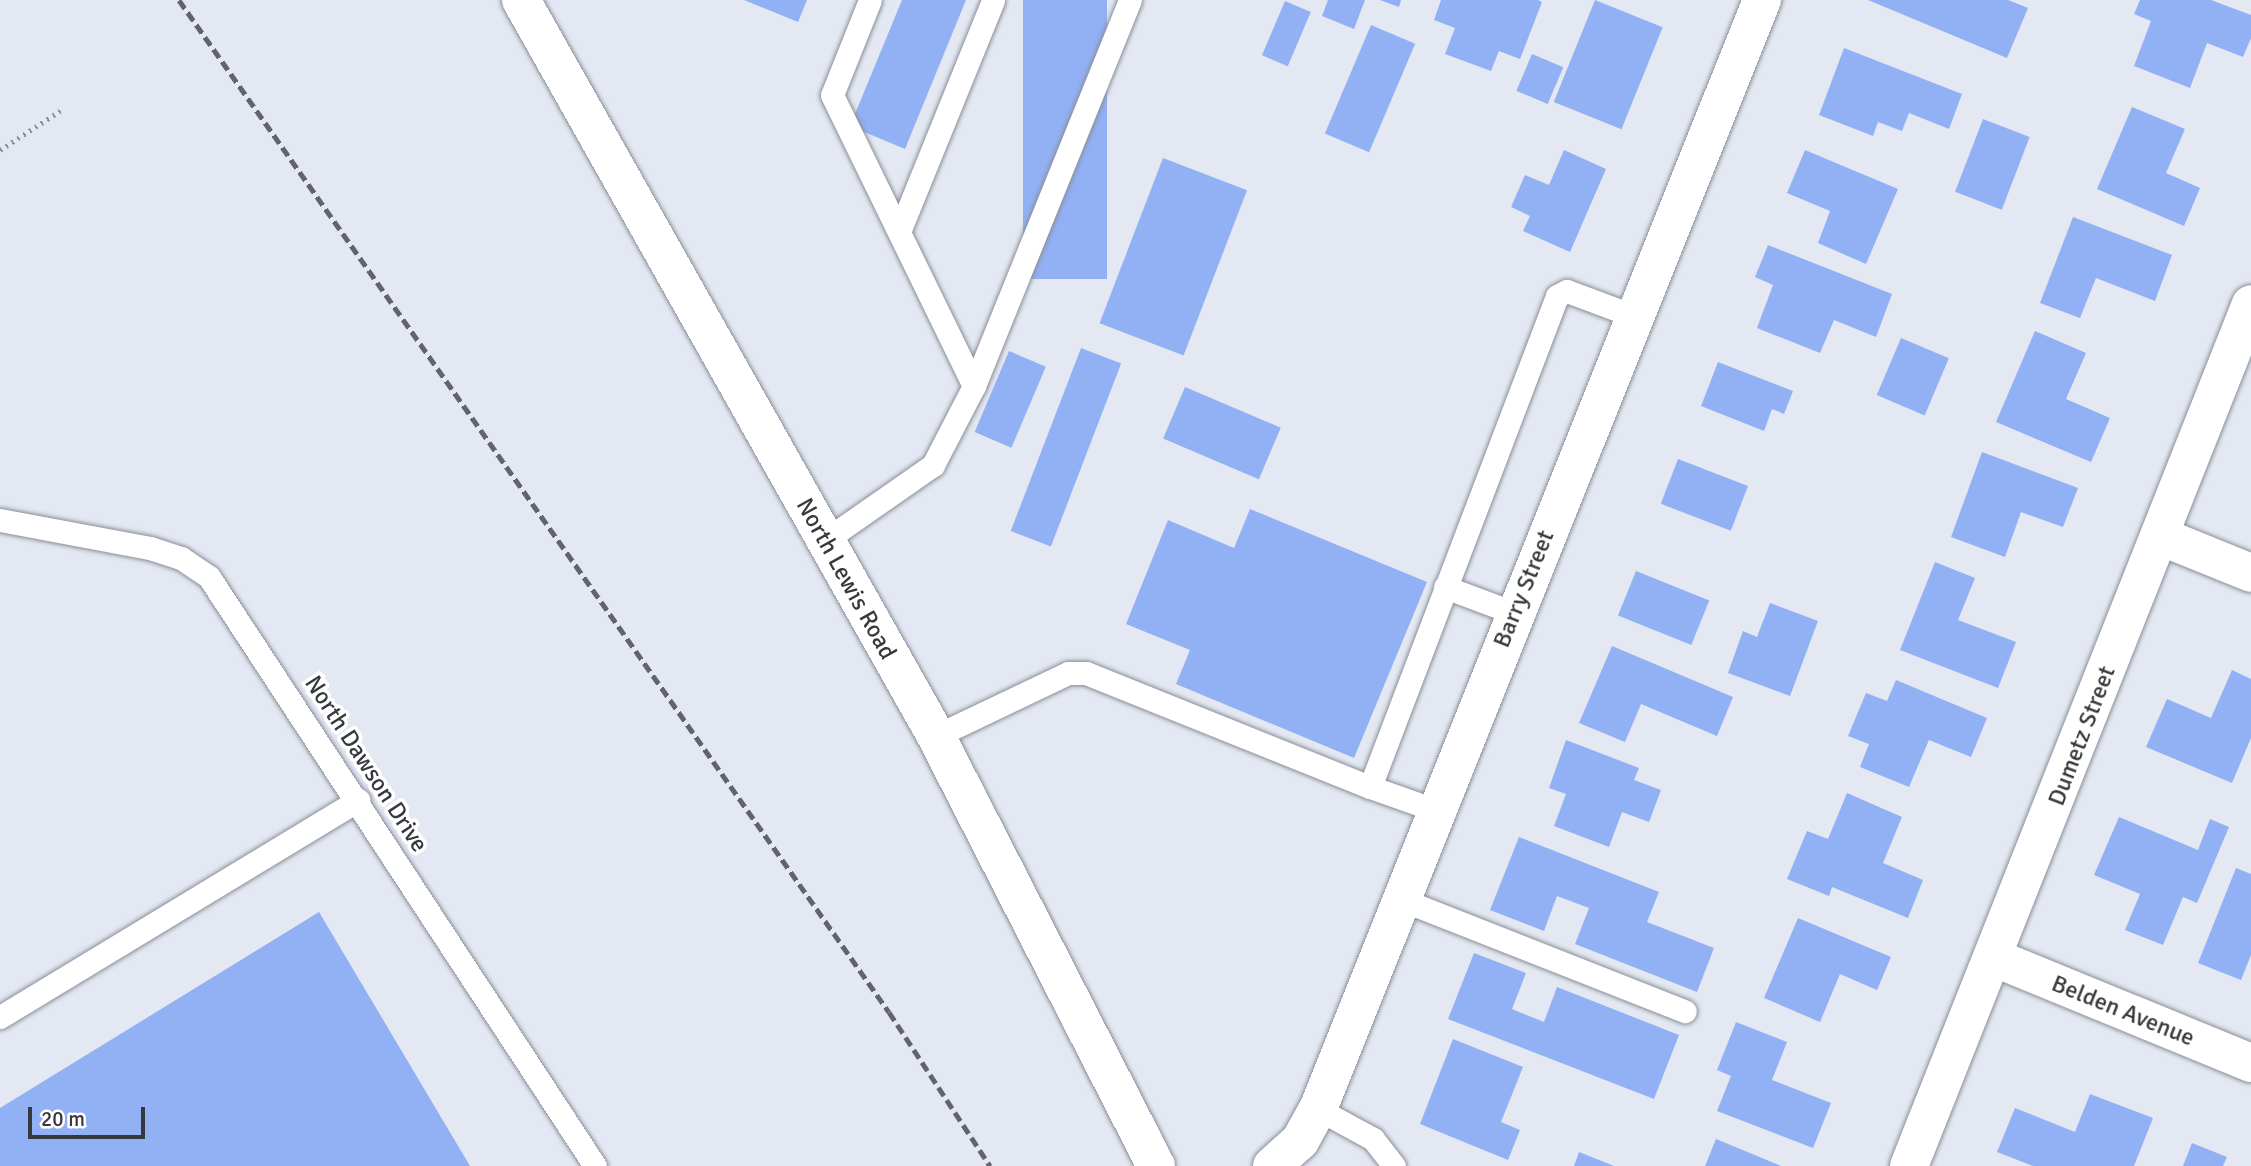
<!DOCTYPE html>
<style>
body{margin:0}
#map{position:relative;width:2251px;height:1166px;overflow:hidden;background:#e3e8f3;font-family:Signika,sans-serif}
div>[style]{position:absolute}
.building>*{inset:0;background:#92b0f4;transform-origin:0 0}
.path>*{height:4.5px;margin-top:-2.25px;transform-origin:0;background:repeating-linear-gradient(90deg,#8b8f96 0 2px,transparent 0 7px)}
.roads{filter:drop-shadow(0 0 2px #8a8e98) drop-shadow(0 0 2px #8a8e98)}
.lane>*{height:23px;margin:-11.5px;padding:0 11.5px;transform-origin:11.5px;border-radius:11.5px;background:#fff}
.street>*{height:38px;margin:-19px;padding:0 19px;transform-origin:19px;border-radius:19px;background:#fff}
.primary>*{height:38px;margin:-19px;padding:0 19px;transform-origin:19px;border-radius:19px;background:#fff}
.rail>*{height:5px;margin-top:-2.5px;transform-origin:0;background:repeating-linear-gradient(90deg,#616469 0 10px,transparent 0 15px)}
span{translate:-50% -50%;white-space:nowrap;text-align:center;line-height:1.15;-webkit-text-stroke:7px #fff;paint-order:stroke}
.street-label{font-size:24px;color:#36383c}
.scale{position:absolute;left:28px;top:1107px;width:117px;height:32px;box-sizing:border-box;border:4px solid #36383c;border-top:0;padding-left:9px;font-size:21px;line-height:24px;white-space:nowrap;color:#36383c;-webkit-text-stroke:5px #fff;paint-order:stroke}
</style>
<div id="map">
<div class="building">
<i style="clip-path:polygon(744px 0,807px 0,798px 22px)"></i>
<i style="clip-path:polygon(902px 0,966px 0,905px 149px,850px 126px)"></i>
<i style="left:1023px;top:0;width:84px;height:279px"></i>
<i style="clip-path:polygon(1328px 0,1365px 0,1354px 29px,1322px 16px)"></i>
<i style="clip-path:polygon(1380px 0,1401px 0,1399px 7px)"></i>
<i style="clip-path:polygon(1441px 0,1538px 0,1542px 2px,1520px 59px,1499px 51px,1491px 71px,1445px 54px,1455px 28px,1434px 20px)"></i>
<i style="left:1595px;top:0;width:73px;height:110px;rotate:22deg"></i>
<i style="clip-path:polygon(1868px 0,2008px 0,2028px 8px,2007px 58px)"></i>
<i style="clip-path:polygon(2140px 0,2211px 0,2251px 15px,2251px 38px,2243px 57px,2207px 43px,2190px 88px,2134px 66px,2151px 21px,2134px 14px)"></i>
<i style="left:1285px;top:1px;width:28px;height:59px;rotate:23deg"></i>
<i style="left:1371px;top:25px;width:48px;height:118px;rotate:23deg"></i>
<i style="clip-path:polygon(1844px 48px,1962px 94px,1949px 129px,1909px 113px,1902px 131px,1878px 122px,1873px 136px,1819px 115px)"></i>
<i style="left:1532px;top:54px;width:34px;height:40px;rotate:23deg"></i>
<i style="clip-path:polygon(2132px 107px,2185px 129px,2166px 173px,2200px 188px,2184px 226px,2097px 189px)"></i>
<i style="left:1983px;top:119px;width:50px;height:78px;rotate:21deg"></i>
<i style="clip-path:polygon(1564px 150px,1606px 169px,1570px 252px,1523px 231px,1530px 216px,1511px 207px,1525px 175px,1549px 185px)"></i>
<i style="clip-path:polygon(1805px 150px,1898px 189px,1866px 264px,1818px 243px,1830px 211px,1787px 193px)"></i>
<i style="left:1163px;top:158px;width:90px;height:177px;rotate:21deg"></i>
<i style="clip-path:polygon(2073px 217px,2172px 255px,2155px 301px,2096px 278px,2080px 318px,2040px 303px)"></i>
<i style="clip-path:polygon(1768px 245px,1892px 294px,1876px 337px,1834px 320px,1820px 353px,1757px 328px,1773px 285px,1755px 277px)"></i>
<i style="clip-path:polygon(2035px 331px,2086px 353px,2066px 399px,2110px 418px,2091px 462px,1996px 422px)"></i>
<i style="left:1901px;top:338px;width:52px;height:62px;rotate:23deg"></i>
<i style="left:1081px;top:348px;width:43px;height:196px;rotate:21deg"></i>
<i style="left:1009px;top:351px;width:40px;height:88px;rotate:23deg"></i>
<i style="clip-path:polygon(1718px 362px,1793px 391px,1784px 414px,1772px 409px,1764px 431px,1701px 406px)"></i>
<i style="left:1185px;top:387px;width:104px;height:56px;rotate:23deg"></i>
<i style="clip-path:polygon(1982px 452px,2078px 488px,2063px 527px,2021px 512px,2005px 557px,1951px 537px)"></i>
<i style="left:1678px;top:459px;width:75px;height:48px;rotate:21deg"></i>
<i style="clip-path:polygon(1250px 509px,1427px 582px,1354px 758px,1176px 684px,1190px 650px,1126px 624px,1168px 520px,1234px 548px)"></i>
<i style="clip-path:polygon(1935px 562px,1975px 578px,1958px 620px,2016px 642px,1998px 688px,1900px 650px)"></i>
<i style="left:1636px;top:571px;width:79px;height:48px;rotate:22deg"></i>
<i style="clip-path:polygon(1770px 603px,1818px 621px,1790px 696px,1728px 673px,1743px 631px,1757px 637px)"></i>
<i style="clip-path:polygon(1612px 646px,1733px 697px,1717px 736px,1641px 704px,1625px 742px,1579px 723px)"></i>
<i style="clip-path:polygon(2232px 670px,2251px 679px,2251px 738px,2232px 783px,2146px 747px,2167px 699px,2211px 718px)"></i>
<i style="clip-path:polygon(1896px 680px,1987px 718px,1971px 757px,1929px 740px,1909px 787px,1860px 767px,1869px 744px,1848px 736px,1866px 693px,1887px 701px)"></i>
<i style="clip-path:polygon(1566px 740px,1639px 768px,1634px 780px,1661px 790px,1649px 822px,1622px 812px,1609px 847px,1554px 826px,1566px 794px,1549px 788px)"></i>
<i style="clip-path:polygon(1847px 793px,1902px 817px,1883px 863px,1923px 880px,1908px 918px,1832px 887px,1829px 896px,1787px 879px,1807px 831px,1828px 839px)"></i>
<i style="clip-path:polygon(2119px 817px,2198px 850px,2210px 819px,2229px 827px,2197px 903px,2183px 897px,2163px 945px,2125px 930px,2140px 894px,2094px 875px)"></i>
<i style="clip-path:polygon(1519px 837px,1659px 892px,1647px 922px,1714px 948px,1697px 992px,1575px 944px,1589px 908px,1557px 896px,1544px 931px,1490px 910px)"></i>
<i style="clip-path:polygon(2236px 868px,2251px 874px,2251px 955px,2241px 980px,2198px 963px)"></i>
<i style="clip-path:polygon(319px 912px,470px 1166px,0 1166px,0 1108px)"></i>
<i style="clip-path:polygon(1798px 918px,1891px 957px,1877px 990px,1840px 974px,1820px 1022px,1764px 998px)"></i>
<i style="clip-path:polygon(1474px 953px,1526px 973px,1512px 1009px,1544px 1022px,1557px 987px,1679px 1035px,1654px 1099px,1448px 1019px)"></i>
<i style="clip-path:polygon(1736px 1022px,1787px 1042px,1772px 1080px,1831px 1103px,1813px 1148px,1717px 1111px,1731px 1076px,1717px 1070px)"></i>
<i style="clip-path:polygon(1453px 1039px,1523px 1067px,1501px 1122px,1520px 1130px,1508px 1160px,1420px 1124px)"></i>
<i style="clip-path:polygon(2090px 1094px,2153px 1118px,2134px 1166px,2033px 1166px,1997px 1152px,2015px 1108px,2075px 1132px)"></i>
<i style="clip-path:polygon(1716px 1139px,1781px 1166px,1705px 1166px)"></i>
<i style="clip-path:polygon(2192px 1143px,2227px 1157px,2223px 1166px,2183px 1166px)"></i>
<i style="clip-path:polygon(1579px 1152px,1614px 1166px,1574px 1166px)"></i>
</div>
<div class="path">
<i style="left:0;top:150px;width:75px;rotate:-33.1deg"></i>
</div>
<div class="roads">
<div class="lane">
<i style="left:870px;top:0;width:102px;rotate:111.8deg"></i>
<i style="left:832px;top:95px;width:324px;rotate:64deg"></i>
<i style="left:974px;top:386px;width:416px;rotate:-68deg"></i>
<i style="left:899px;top:232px;width:250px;rotate:-67.9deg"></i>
<i style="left:0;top:520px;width:153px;rotate:10.6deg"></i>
<i style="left:150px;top:548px;width:33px;rotate:18deg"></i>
<i style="left:181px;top:558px;width:34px;rotate:34deg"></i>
<i style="left:209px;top:577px;width:704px;rotate:56.76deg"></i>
<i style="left:824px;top:541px;width:133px;rotate:-34.9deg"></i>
<i style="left:933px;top:465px;width:89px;rotate:-62.6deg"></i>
<i style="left:1445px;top:587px;width:74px;rotate:20.6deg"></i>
<i style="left:936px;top:736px;width:146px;rotate:-25.5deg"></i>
<i style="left:1068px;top:673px;width:18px"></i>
<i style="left:1086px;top:673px;width:306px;rotate:21.9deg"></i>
<i style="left:1435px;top:810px;width:69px;rotate:-160.5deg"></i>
<i style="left:1370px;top:787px;width:525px;rotate:-69.15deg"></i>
<i style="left:1557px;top:296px;width:11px;rotate:-27deg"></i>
<i style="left:1567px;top:291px;width:72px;rotate:20.5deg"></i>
<i style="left:1400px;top:899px;width:306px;rotate:21.5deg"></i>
<i style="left:0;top:1017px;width:419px;rotate:-31.2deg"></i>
<i style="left:1318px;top:1109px;width:63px;rotate:28.6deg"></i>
<i style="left:1373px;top:1139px;width:34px;rotate:52deg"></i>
</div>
<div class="street">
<i style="left:2160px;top:536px;width:98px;rotate:22.1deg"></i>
<i style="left:1995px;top:958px;width:277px;rotate:22.3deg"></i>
<i style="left:1272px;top:1166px;width:38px;rotate:-42deg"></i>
<i style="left:1300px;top:1141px;width:37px;rotate:-61deg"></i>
<i style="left:1318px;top:1109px;width:1195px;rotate:-68.18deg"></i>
<i style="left:1909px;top:1166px;width:927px;rotate:-68.36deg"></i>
</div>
<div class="primary">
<i style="left:521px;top:0;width:845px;rotate:60.58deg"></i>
<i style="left:936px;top:736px;width:483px;rotate:62.9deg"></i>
</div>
</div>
<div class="rail">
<i style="left:179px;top:0;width:1236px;rotate:54.95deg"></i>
<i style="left:889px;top:1012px;width:184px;rotate:56.7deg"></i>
</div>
<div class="street-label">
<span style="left:846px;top:579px;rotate:61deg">North Lewis Road</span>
<span style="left:1524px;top:589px;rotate:-68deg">Barry Street</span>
<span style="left:2082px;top:736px;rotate:-69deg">Dumetz Street</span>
<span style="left:366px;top:764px;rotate:57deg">North Dawson Drive</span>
<span style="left:2123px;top:1011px;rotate:22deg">Belden Avenue</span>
</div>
<div class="scale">20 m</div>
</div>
